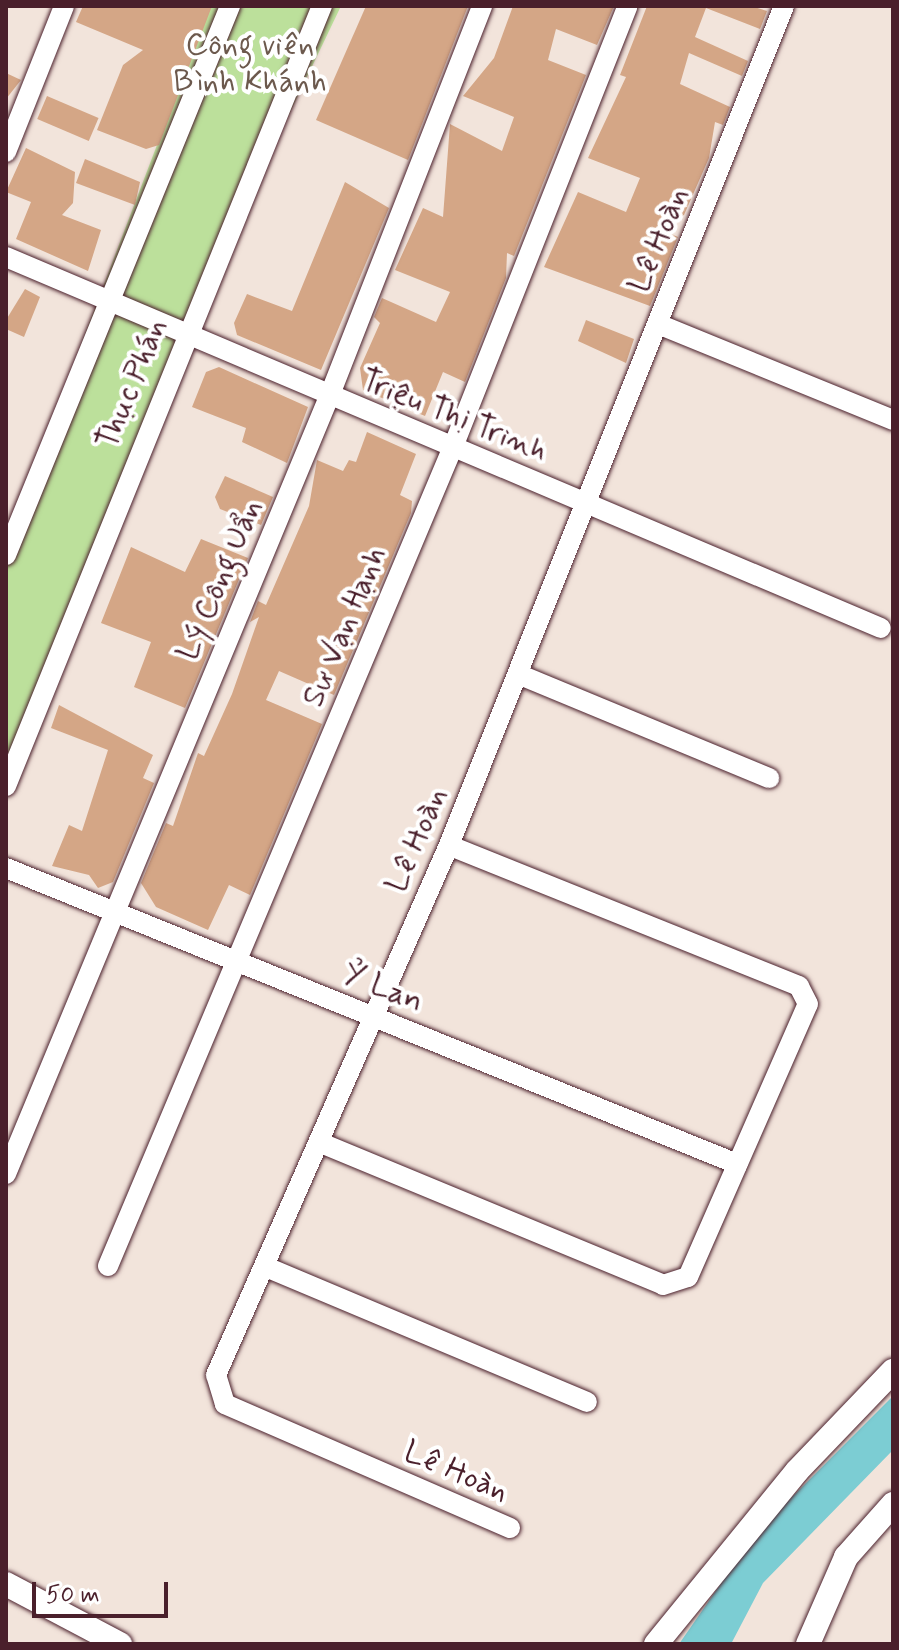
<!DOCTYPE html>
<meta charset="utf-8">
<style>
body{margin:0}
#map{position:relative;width:899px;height:1650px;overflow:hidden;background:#f2e4db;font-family:Mynerve,sans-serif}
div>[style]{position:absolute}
.green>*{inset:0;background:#bce09b}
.water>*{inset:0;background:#7ccdd3}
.building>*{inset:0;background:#d4a686;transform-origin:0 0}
.roads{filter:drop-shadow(0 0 2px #4a1f2b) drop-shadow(0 0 2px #4a1f2b)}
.minor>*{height:20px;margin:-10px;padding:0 10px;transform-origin:10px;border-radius:10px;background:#fff}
.tertiary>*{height:24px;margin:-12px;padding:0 12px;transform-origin:12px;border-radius:12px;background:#fff}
span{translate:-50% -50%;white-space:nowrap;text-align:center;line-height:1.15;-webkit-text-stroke:8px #fff;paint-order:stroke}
.park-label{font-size:32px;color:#6c594d}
.street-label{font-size:32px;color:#4a1f2b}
.frame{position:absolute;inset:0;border:8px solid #4a1f2b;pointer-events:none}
.scale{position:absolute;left:32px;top:1582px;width:136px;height:36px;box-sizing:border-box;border:4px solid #4a1f2b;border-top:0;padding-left:10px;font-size:24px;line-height:28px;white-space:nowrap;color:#4a1f2b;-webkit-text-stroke:6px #fff;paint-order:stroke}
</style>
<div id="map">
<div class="green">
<i style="clip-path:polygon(210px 6px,341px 6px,185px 332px,6px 786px,6px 541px)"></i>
</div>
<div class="water">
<i style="clip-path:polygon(893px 1396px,893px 1450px,763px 1583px,731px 1644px,679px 1644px,756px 1533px)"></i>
</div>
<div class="building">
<i style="clip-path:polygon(83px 6px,212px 6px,159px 145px,146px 149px,97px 130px,123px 65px,143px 50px,76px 22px)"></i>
<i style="clip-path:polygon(366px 6px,468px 6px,408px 160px,316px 120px)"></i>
<i style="clip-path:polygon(513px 6px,614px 6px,597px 45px,556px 29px,548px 60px,586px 75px,514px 256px,507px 253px,506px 278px,465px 382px,443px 372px,425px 416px,363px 390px,360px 368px,380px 323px,374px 317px,382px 298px,436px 322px,450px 292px,395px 270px,423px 208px,443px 217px,450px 124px,502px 151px,514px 117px,463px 96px,494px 58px)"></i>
<i style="clip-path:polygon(647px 6px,751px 6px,767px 11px,760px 29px,706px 8px,695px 37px,748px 61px,742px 76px,689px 53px,680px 84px,730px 107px,723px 125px,715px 122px,709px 158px,684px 215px,656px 227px,678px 237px,650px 306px,544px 267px,578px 192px,626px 212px,640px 178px,588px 158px,626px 77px,620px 75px)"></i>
<i style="clip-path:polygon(6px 73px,21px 80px,6px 99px)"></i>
<i style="left:47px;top:96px;width:56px;height:25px;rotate:23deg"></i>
<i style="clip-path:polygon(26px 148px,75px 172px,73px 203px,62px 215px,101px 230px,88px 271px,16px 239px,31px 202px,6px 192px)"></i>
<i style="clip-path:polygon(85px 159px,140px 182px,135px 205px,76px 183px)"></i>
<i style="clip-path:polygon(345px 182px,389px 208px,321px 370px,237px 335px,234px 323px,247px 294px,292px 311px)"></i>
<i style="clip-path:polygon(25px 289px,40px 297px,24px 337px,6px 329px,6px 320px)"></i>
<i style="clip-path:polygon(586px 320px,634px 339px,626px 363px,578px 341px)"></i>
<i style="clip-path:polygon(219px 367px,308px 407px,287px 463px,242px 442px,246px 428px,192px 407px,206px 372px)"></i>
<i style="clip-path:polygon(367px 432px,416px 454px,400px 495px,412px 501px,411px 513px,334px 695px,279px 671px,266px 700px,322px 724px,250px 895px,229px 885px,208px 930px,156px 907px,141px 883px,166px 823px,173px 826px,198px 753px,204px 756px,232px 694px,259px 617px,250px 622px,258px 601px,266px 605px,309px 506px,317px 460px,343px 471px,349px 460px,356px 462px)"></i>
<i style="clip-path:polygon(225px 476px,273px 497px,261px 525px,220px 509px,215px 497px)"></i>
<i style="clip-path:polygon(201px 539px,248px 558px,185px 708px,134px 687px,151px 642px,101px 623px,131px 547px,185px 572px)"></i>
<i style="clip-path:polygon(59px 705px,153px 755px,143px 778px,154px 783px,113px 882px,98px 888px,89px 875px,52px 866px,69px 825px,82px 831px,108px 750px,51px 728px)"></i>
</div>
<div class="roads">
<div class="minor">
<i style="left:6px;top:152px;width:157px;rotate:-68.3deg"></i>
<i style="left:6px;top:257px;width:950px;rotate:22.98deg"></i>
<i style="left:658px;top:324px;width:254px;rotate:22.2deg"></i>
<i style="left:6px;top:555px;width:593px;rotate:-67.8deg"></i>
<i style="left:518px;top:674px;width:272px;rotate:22.5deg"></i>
<i style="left:6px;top:786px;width:842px;rotate:-67.95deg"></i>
<i style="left:6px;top:868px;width:789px;rotate:22.04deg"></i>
<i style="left:321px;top:1143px;width:370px;rotate:22.5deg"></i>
<i style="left:663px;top:1285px;width:26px;rotate:-18deg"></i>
<i style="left:688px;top:1277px;width:298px;rotate:-66.3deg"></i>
<i style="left:808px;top:1004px;width:20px;rotate:-117deg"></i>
<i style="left:799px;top:986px;width:377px;rotate:-158.1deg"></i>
<i style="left:6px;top:1174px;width:841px;rotate:-67.43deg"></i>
<i style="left:329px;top:397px;width:420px;rotate:-68.6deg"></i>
<i style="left:108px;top:1266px;width:889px;rotate:-67.16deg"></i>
<i style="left:453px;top:447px;width:474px;rotate:-68.4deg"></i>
<i style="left:266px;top:1267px;width:348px;rotate:22.8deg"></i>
<i style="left:510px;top:1528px;width:311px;rotate:-156.5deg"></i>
<i style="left:225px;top:1404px;width:30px;rotate:-107deg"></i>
<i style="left:216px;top:1375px;width:579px;rotate:-66.27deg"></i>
<i style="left:449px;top:845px;width:903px;rotate:-68.23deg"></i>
</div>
<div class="tertiary">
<i style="left:6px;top:1584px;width:129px;rotate:27.8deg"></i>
<i style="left:656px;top:1644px;width:223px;rotate:-50.8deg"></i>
<i style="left:797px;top:1471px;width:139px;rotate:-46.2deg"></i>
<i style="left:808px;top:1644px;width:95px;rotate:-66.4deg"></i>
<i style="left:846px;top:1557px;width:71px;rotate:-48.4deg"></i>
</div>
</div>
<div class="park-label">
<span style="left:250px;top:64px">Công viên<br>Bình Khánh</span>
</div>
<div class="street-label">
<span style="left:659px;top:240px;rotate:-68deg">Lê Hoàn</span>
<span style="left:132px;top:384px;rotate:-68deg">Thục Phán</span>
<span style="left:454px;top:416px;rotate:22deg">Triệu Thị Trinh</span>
<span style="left:220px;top:580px;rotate:-67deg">Lý Công Uẩn</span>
<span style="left:345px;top:627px;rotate:-67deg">Sư Vạn Hạnh</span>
<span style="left:417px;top:840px;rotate:-67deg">Lê Hoàn</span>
<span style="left:383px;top:988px;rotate:22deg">Ỷ Lan</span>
<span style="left:456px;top:1472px;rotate:23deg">Lê Hoàn</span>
</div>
<div class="frame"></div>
<div class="scale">50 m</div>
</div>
